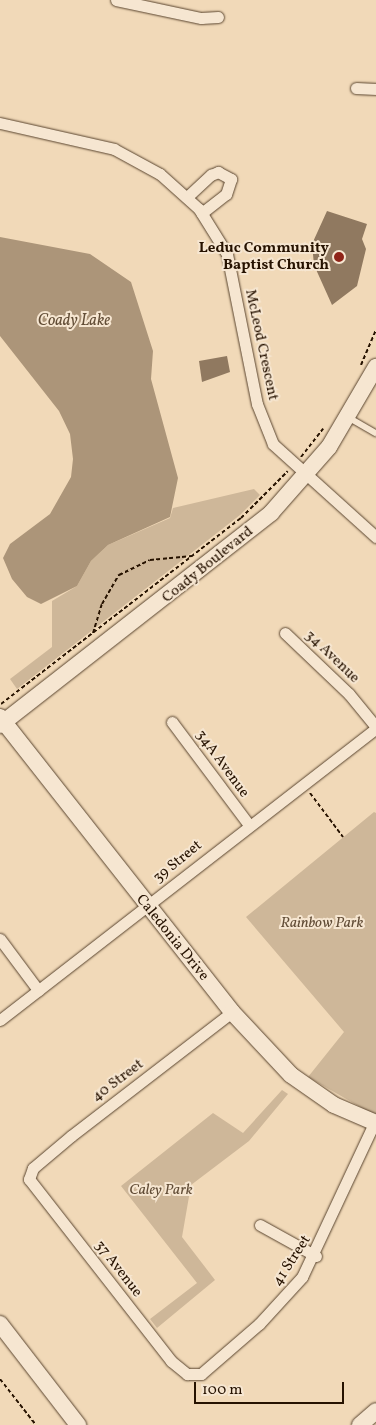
<!DOCTYPE html>
<style>
body{margin:0}
#map{position:relative;width:376px;height:1425px;overflow:hidden;background:#f1d9b8;font-family:Vollkorn,serif}
div>[style]{position:absolute}
.green>*{inset:0;background:#ceb799}
.water>*{inset:0;background:#ac9579}
.building>*{inset:0;background:#907960}
.path>*{height:2px;margin-top:-1px;transform-origin:0;background:repeating-linear-gradient(90deg,#261200 0 4px,transparent 0 6.5px)}
.roads{filter:drop-shadow(0 0 1px #59442e) drop-shadow(0 0 1px #59442e)}
.lane>*{height:5.5px;margin:-2.75px;padding:0 2.75px;transform-origin:2.75px;border-radius:2.75px;background:#f6e6d1}
.street>*{height:11px;margin:-5.5px;padding:0 5.5px;transform-origin:5.5px;border-radius:5.5px;background:#f6e6d1}
.secondary>*{height:16px;margin:-8px;padding:0 8px;transform-origin:8px;border-radius:8px;background:#f6e6d1}
.dots>*{width:14px;height:14px;translate:-50% -50%;box-sizing:border-box;border:2px solid #f6e6d1;border-radius:50%}
span{translate:-50% -50%;white-space:nowrap;text-align:center;line-height:1.15;-webkit-text-stroke:4px #f6e6d1;paint-order:stroke}
.poi-label{font-size:15px;color:#261200;font-weight:700}
.right{translate:-100% -50%;text-align:right}
.street-label{font-size:15px;color:#261200}
.park-label{font-size:15px;color:#614c36;font-style:italic}
.water-label{font-size:16px;color:#624d36;font-style:italic}
.scale{position:absolute;left:194px;top:1382px;width:150px;height:22px;box-sizing:border-box;border:2px solid #261200;border-top:0;padding-left:6px;font-size:15px;line-height:18px;white-space:nowrap;color:#261200;-webkit-text-stroke:4px #f6e6d1;paint-order:stroke}
</style>
<div id="map">
<div class="green">
<i style="clip-path:polygon(254px 489px,260px 495px,240px 515px,17px 689px,10px 679px,52px 647px,52px 601px,77px 586px,91px 561px,108px 545px,170px 518px,173px 508px)"></i>
<i style="clip-path:polygon(374px 812px,376px 813px,376px 1116px,308px 1077px,344px 1032px,246px 917px)"></i>
<i style="clip-path:polygon(282px 1090px,288px 1094px,249px 1141px,191px 1185px,182px 1237px,215px 1280px,157px 1328px,150px 1319px,197px 1283px,121px 1186px,213px 1113px,243px 1133px)"></i>
</div>
<div class="water">
<i style="clip-path:polygon(0 237px,90px 254px,131px 282px,153px 351px,151px 379px,178px 478px,170px 517px,108px 545px,91px 561px,77px 586px,41px 604px,27px 597px,12px 579px,3px 558px,10px 544px,50px 514px,71px 477px,73px 459px,70px 434px,59px 411px,0 336px)"></i>
</div>
<div class="building">
<i style="clip-path:polygon(327px 211px,367px 224px,362px 239px,366px 249px,357px 286px,332px 305px,314px 265px,312px 244px)"></i>
<i style="clip-path:polygon(227px 356px,230px 372px,202px 382px,199px 361px)"></i>
</div>
<div class="path">
<i style="left:361px;top:365px;width:38px;rotate:-67deg"></i>
<i style="left:301px;top:457px;width:36px;rotate:-52deg"></i>
<i style="left:93px;top:633px;width:30px;rotate:-73deg"></i>
<i style="left:102px;top:604px;width:34px;rotate:-60deg"></i>
<i style="left:119px;top:575px;width:34px;rotate:-26deg"></i>
<i style="left:150px;top:560px;width:42px;rotate:-5.4deg"></i>
<i style="left:1px;top:704px;width:304px;rotate:-37.8deg"></i>
<i style="left:241px;top:518px;width:66px;rotate:-45deg"></i>
<i style="left:310px;top:793px;width:55px;rotate:53.1deg"></i>
<i style="left:0;top:1379px;width:58px;rotate:52deg"></i>
</div>
<div class="roads">
<div class="lane">
<i style="left:348px;top:417px;width:32px;rotate:30deg"></i>
</div>
<div class="street">
<i style="left:116px;top:0;width:87px;rotate:12deg"></i>
<i style="left:201px;top:18px;width:17px;rotate:-3deg"></i>
<i style="left:356px;top:88px;width:20px;rotate:3deg"></i>
<i style="left:0;top:123px;width:117px;rotate:12.8deg"></i>
<i style="left:114px;top:149px;width:52px;rotate:28.5deg"></i>
<i style="left:160px;top:174px;width:52px;rotate:41.9deg"></i>
<i style="left:199px;top:209px;width:53px;rotate:58.1deg"></i>
<i style="left:227px;top:254px;width:153px;rotate:78.7deg"></i>
<i style="left:257px;top:404px;width:43px;rotate:68.2deg"></i>
<i style="left:273px;top:444px;width:139px;rotate:42.1deg"></i>
<i style="left:187px;top:197px;width:33px;rotate:-43deg"></i>
<i style="left:211px;top:175px;width:8px;rotate:-23deg"></i>
<i style="left:218px;top:172px;width:15px;rotate:28deg"></i>
<i style="left:231px;top:179px;width:16px;rotate:108deg"></i>
<i style="left:226px;top:194px;width:31px;rotate:142deg"></i>
<i style="left:285px;top:633px;width:88px;rotate:43.6deg"></i>
<i style="left:349px;top:694px;width:43px;rotate:50.7deg"></i>
<i style="left:172px;top:722px;width:129px;rotate:53.2deg"></i>
<i style="left:0;top:939px;width:64px;rotate:53.3deg"></i>
<i style="left:232px;top:1012px;width:203px;rotate:142.4deg"></i>
<i style="left:71px;top:1136px;width:50px;rotate:139.9deg"></i>
<i style="left:33px;top:1168px;width:12px;rotate:110deg"></i>
<i style="left:29px;top:1179px;width:231px;rotate:52deg"></i>
<i style="left:171px;top:1361px;width:21px;rotate:39deg"></i>
<i style="left:187px;top:1374px;width:14px"></i>
<i style="left:201px;top:1374px;width:77px;rotate:-40.8deg"></i>
<i style="left:259px;top:1324px;width:64px;rotate:-47.5deg"></i>
<i style="left:302px;top:1277px;width:170px;rotate:-64.9deg"></i>
<i style="left:0;top:1020px;width:476px;rotate:-37.8deg"></i>
<i style="left:260px;top:1225px;width:64px;rotate:29deg"></i>
</div>
<div class="secondary">
<i style="left:0;top:717px;width:375px;rotate:51.8deg"></i>
<i style="left:232px;top:1012px;width:86px;rotate:46.9deg"></i>
<i style="left:291px;top:1075px;width:52px;rotate:34.9deg"></i>
<i style="left:334px;top:1105px;width:46px;rotate:23.2deg"></i>
<i style="left:0;top:725px;width:344px;rotate:-38deg"></i>
<i style="left:271px;top:513px;width:88px;rotate:-48.7deg"></i>
<i style="left:329px;top:447px;width:93px;rotate:-59.6deg"></i>
<i style="left:0;top:1324px;width:128px;rotate:52.3deg"></i>
<i style="left:360px;top:1425px;width:21px;rotate:-41deg"></i>
</div>
</div>
<div class="dots">
<i style="left:339px;top:257px;background:#8f2418"></i>
</div>
<div class="poi-label">
<span class="right" style="left:329px;top:257px">Leduc Community<br>Baptist Church</span>
</div>
<div class="street-label">
<span style="left:261px;top:345px;rotate:78deg">McLeod Crescent</span>
<span style="left:208px;top:565px;rotate:-39deg">Coady Boulevard</span>
<span style="left:332px;top:657px;rotate:44deg">34 Avenue</span>
<span style="left:222px;top:764px;rotate:54deg">34A Avenue</span>
<span style="left:178px;top:862px;rotate:-39deg">39 Street</span>
<span style="left:172px;top:938px;rotate:51deg">Caledonia Drive</span>
<span style="left:118px;top:1081px;rotate:-37deg">40 Street</span>
<span style="left:292px;top:1261px;rotate:-57deg">41 Street</span>
<span style="left:118px;top:1269px;rotate:52deg">37 Avenue</span>
</div>
<div class="park-label">
<span style="left:322px;top:924px">Rainbow Park</span>
<span style="left:161px;top:1191px">Caley Park</span>
</div>
<div class="water-label">
<span style="left:74px;top:321px">Coady Lake</span>
</div>
<div class="scale">100 m</div>
</div>
